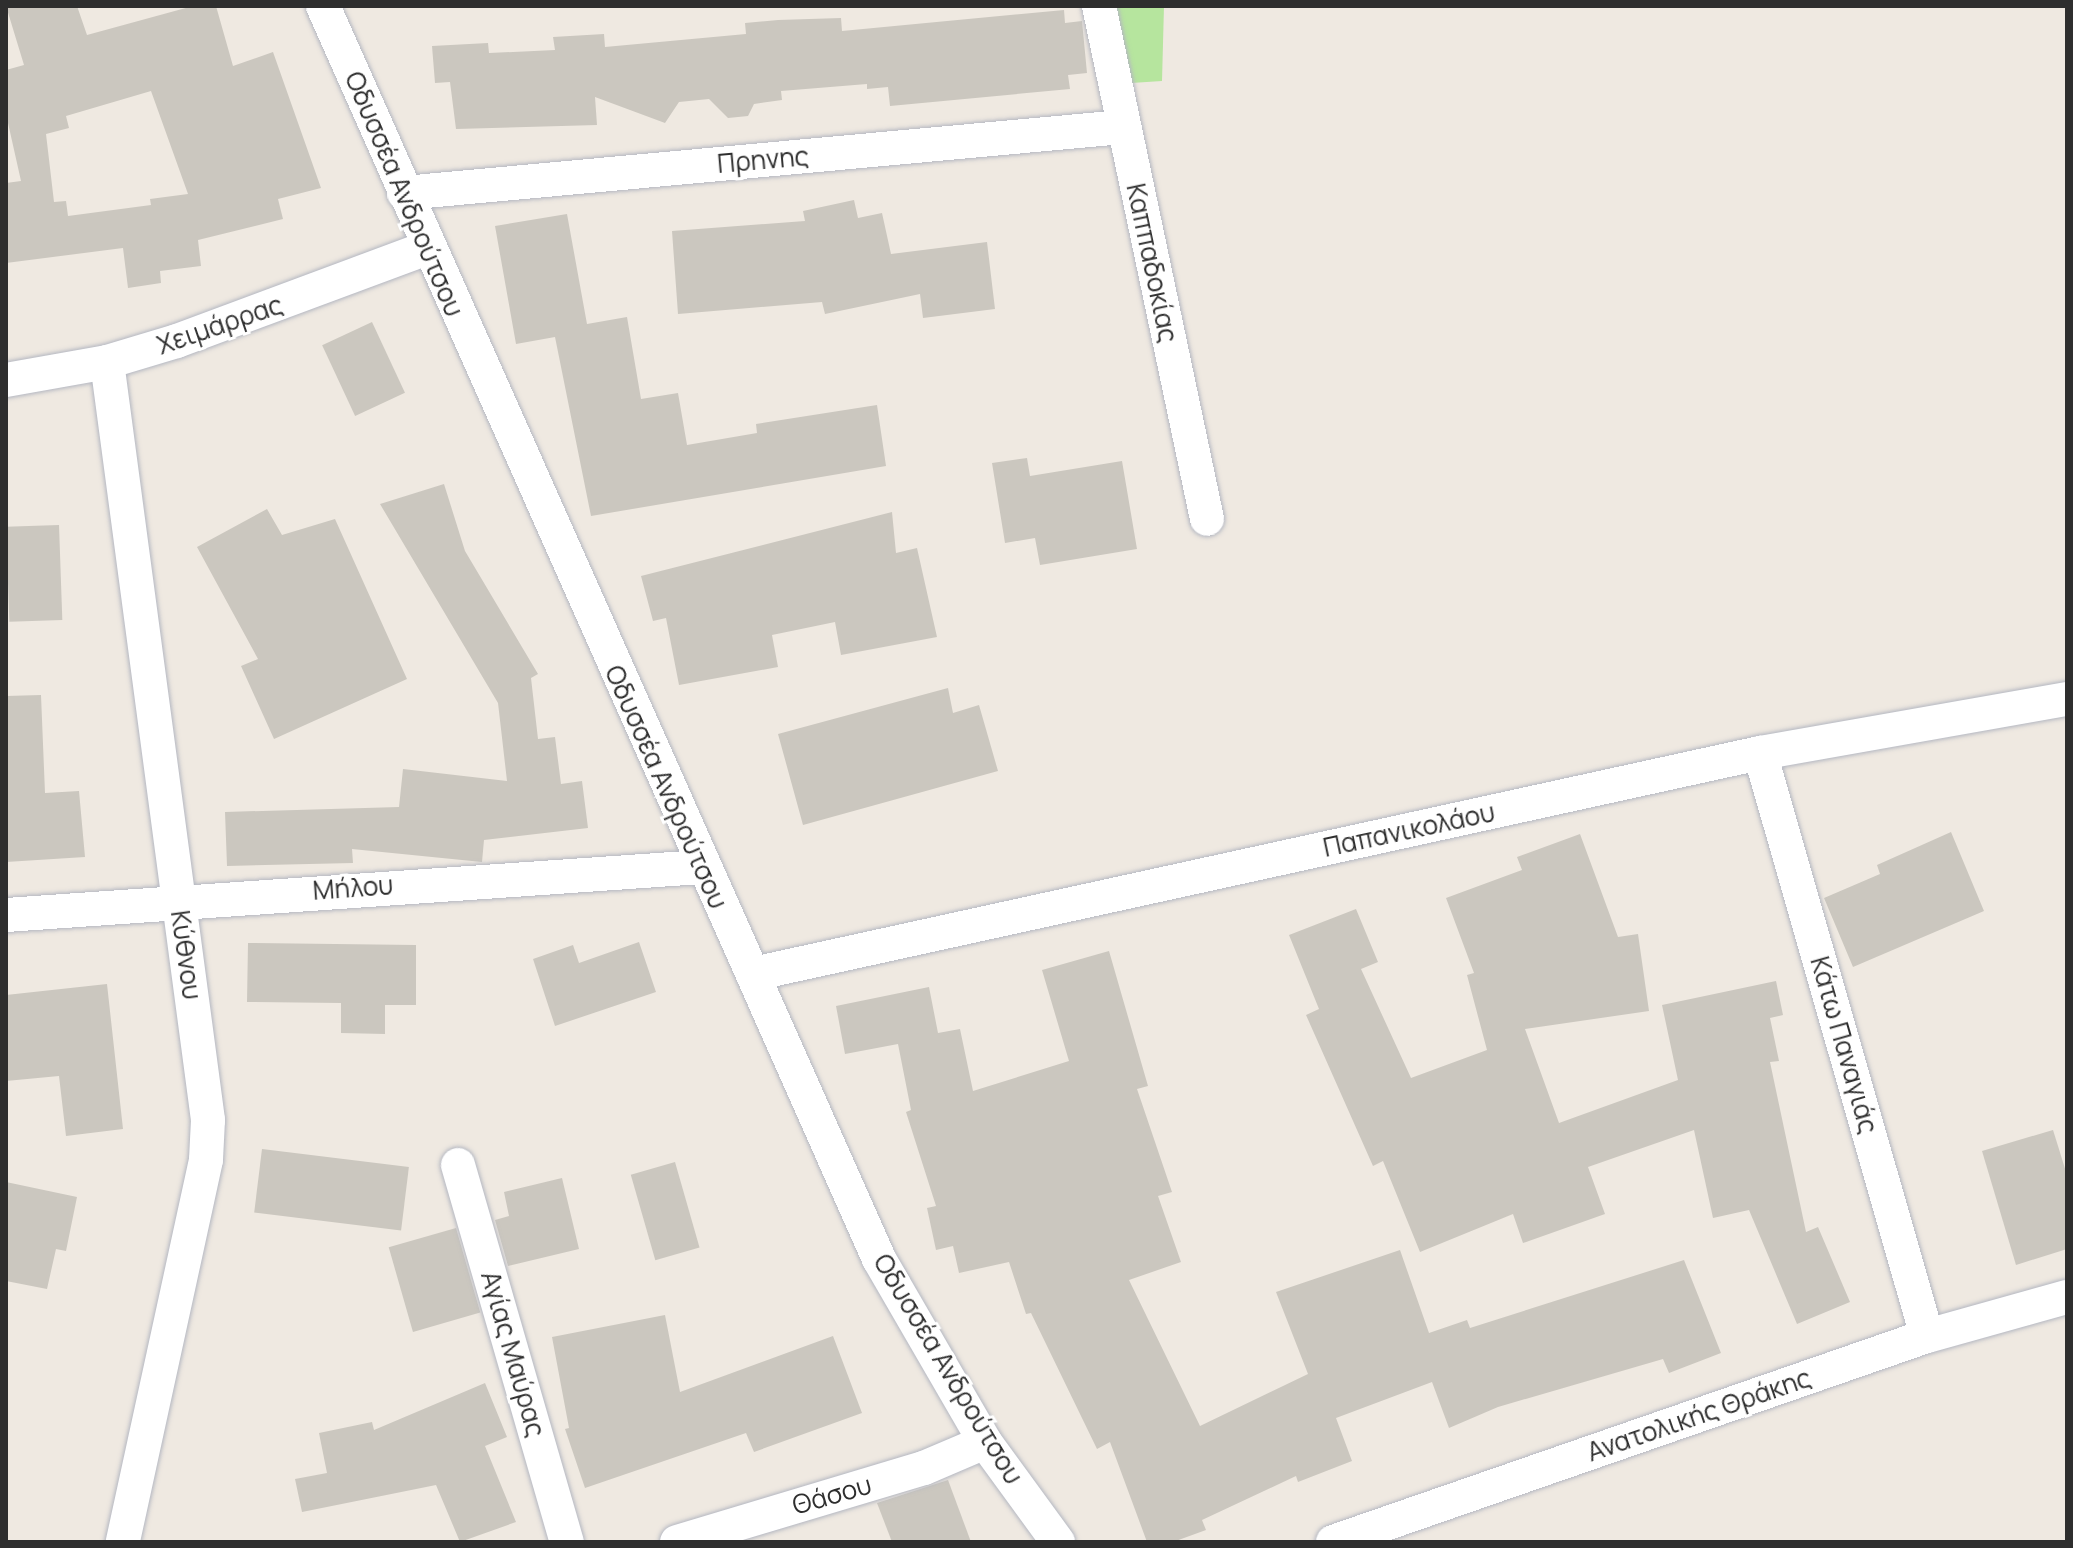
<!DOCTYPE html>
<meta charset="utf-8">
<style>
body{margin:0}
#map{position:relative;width:2073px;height:1548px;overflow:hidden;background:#efe9e1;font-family:Manrope,sans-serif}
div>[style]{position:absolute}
.green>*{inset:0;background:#b6e59e}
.building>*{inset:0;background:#cbc7bf;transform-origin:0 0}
.roads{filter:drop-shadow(0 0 2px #b4b7c1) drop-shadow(0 0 2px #b4b7c1)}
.street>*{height:34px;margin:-17px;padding:0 17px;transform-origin:17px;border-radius:17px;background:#fff}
span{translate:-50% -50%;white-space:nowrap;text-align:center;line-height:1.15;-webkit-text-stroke:6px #fff;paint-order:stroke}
.street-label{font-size:26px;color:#2e2e2e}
.frame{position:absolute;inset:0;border:8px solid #2e2e2e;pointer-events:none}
</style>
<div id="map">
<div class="green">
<i style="clip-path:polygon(1099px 6px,1164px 6px,1162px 81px,1116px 84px)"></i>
</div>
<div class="building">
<i style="clip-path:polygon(evenodd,6px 6px,77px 6px,87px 35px,193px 6px,216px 6px,233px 66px,273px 52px,321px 188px,278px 199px,283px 219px,198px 240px,201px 266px,160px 271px,161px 283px,128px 288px,123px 248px,6px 263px,6px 183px,21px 181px,6px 114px,6px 70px,24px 65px,6px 6px,151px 91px,188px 194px,150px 199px,151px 205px,68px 216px,66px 201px,54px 202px,46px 134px,69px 128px,66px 116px,151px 91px)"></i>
<i style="clip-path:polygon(1064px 10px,1065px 23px,1082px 21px,1087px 73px,1068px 75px,1070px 89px,890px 106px,888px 87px,867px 89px,867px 84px,781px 91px,782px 100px,754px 104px,748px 116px,728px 118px,709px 99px,679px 102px,665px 123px,595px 97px,597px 125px,456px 129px,450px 82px,435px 83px,432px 46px,488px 43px,489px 53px,555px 50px,553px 37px,604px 34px,605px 47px,746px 34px,745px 23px,778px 20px,841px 18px,842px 31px)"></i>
<i style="clip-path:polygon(854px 200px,858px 218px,882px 213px,891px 254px,987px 242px,995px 309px,923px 318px,920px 294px,825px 314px,822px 302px,678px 314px,672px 231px,805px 221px,803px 211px)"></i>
<i style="clip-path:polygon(567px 214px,587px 324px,627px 317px,641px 399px,678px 393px,687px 445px,757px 433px,756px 424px,877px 405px,886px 466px,591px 516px,555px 337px,516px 344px,495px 226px)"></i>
<i style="left:372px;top:322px;width:78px;height:55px;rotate:65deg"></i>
<i style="clip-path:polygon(1027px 458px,1030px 476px,1122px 461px,1137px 549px,1040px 565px,1035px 538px,1005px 543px,992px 463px)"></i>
<i style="clip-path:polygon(444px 484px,465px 551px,538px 674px,531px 678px,538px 739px,555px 737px,561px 784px,582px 781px,588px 828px,484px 840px,482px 862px,352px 849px,353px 863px,227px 866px,225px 812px,399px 807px,403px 769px,507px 781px,498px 703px,380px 504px)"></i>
<i style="clip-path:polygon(267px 509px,282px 535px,335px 519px,407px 679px,274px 739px,241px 666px,258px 659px,197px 547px)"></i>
<i style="clip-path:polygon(892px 512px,896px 553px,917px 548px,937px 637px,841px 655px,835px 622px,772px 635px,778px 667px,679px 685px,666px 618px,653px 621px,641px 576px)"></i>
<i style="left:59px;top:525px;width:95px;height:53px;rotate:88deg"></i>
<i style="clip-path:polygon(948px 688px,953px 713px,979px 705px,998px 771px,803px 825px,778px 734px)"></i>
<i style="clip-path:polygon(41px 695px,45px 793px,79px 791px,85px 857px,6px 862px,6px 696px)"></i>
<i style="clip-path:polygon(1951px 832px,1984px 911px,1853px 967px,1824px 898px,1880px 874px,1877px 865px)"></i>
<i style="clip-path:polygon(1580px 834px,1618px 937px,1638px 934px,1649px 1011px,1525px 1029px,1559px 1123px,1678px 1080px,1662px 1005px,1776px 981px,1783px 1015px,1770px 1018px,1779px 1061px,1770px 1062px,1806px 1232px,1818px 1227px,1850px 1302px,1797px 1324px,1749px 1210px,1713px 1218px,1694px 1130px,1588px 1167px,1605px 1214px,1523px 1243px,1513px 1214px,1420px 1252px,1383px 1161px,1373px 1166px,1306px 1015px,1319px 1009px,1289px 935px,1356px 909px,1378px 962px,1361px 969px,1411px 1078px,1487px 1050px,1467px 975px,1474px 973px,1446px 898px,1522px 870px,1517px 857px)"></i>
<i style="clip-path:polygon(639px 942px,656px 992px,555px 1026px,533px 959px,573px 945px,579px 963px)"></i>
<i style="clip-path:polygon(248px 943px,416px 945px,416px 1005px,385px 1005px,385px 1034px,341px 1033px,341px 1003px,247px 1002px)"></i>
<i style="clip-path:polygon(1109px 951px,1148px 1086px,1137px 1089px,1172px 1192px,1158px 1196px,1181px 1262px,1129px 1280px,1200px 1426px,1308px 1374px,1276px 1292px,1400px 1250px,1429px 1333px,1467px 1320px,1470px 1328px,1684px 1260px,1721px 1353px,1669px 1373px,1663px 1359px,1498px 1407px,1449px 1428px,1432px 1382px,1336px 1418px,1352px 1461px,1298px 1482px,1296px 1476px,1202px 1520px,1206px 1530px,1173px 1542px,1147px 1542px,1110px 1442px,1097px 1449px,1031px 1313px,1026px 1314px,1009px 1262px,959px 1273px,953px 1246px,936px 1250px,927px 1208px,936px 1206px,906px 1112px,911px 1110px,898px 1044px,845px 1054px,836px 1006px,929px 987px,938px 1033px,960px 1029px,973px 1091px,1069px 1061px,1042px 970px)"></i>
<i style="clip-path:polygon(107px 984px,123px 1129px,66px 1136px,59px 1076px,6px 1081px,6px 995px)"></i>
<i style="clip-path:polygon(2053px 1130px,2067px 1175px,2067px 1249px,2016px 1265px,1982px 1151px)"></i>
<i style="left:262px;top:1149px;width:148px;height:64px;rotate:7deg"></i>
<i style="left:675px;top:1162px;width:89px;height:46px;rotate:74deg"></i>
<i style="clip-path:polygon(562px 1178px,579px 1249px,508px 1266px,495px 1220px,509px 1216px,504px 1192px)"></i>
<i style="clip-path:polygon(6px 1182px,77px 1197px,66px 1251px,56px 1249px,47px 1289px,6px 1281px)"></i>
<i style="left:456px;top:1228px;width:88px;height:70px;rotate:74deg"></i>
<i style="clip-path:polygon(665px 1315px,680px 1392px,833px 1336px,862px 1413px,754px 1452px,746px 1433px,585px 1488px,565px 1429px,569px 1428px,552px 1337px)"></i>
<i style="clip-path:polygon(485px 1383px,507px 1437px,485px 1446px,516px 1522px,460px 1542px,436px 1485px,302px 1512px,295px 1479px,327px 1473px,319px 1433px,372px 1422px,374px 1430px)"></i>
<i style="clip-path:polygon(948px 1480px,971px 1542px,892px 1542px,877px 1503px)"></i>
</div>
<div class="roads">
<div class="street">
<i style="left:323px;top:6px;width:1371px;rotate:66.07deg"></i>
<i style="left:879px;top:1259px;width:211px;rotate:59.9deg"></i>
<i style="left:985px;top:1442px;width:124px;rotate:53.9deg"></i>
<i style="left:1099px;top:6px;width:524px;rotate:78.11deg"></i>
<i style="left:404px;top:193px;width:721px;rotate:-5.25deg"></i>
<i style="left:107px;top:362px;width:765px;rotate:82.41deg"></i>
<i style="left:208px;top:1120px;width:40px;rotate:92.9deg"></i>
<i style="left:206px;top:1160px;width:391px;rotate:102.3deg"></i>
<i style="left:6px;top:380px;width:103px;rotate:-10.1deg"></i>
<i style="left:107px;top:362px;width:73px;rotate:-16.7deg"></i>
<i style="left:177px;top:341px;width:267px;rotate:-20.4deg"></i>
<i style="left:1760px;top:753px;width:606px;rotate:74.02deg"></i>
<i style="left:6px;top:915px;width:697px;rotate:-3.95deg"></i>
<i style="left:753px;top:974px;width:1031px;rotate:-12.38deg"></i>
<i style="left:1760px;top:753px;width:312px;rotate:-10deg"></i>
<i style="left:458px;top:1165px;width:392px;rotate:73.9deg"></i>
<i style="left:677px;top:1542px;width:258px;rotate:-16.7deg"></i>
<i style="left:924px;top:1468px;width:66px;rotate:-23.1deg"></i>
<i style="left:1333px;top:1542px;width:629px;rotate:-19.13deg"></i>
<i style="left:1927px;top:1336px;width:145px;rotate:-15.6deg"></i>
</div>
</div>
<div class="street-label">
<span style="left:763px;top:160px;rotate:-5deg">Πρηνης</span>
<span style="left:404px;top:194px;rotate:67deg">Οδυσσέα Ανδρούτσου</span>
<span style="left:1152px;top:263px;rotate:78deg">Καππαδοκίας</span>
<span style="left:220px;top:325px;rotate:-19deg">Χειμάρρας</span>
<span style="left:666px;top:787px;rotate:66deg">Οδυσσέα Ανδρούτσου</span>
<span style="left:1409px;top:830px;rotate:-12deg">Παπανικολάου</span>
<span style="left:353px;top:888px;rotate:-4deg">Μήλου</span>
<span style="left:186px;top:955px;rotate:82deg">Κύθνου</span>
<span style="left:1844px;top:1045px;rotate:74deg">Κάτω Παναγιάς</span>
<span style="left:513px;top:1354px;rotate:74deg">Αγίας Μαύρας</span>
<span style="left:948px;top:1369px;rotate:59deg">Οδυσσέα Ανδρούτσου</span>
<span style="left:1699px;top:1415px;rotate:-19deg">Ανατολικής Θράκης</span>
<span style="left:832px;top:1495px;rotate:-16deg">Θάσου</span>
</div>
<div class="frame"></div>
</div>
